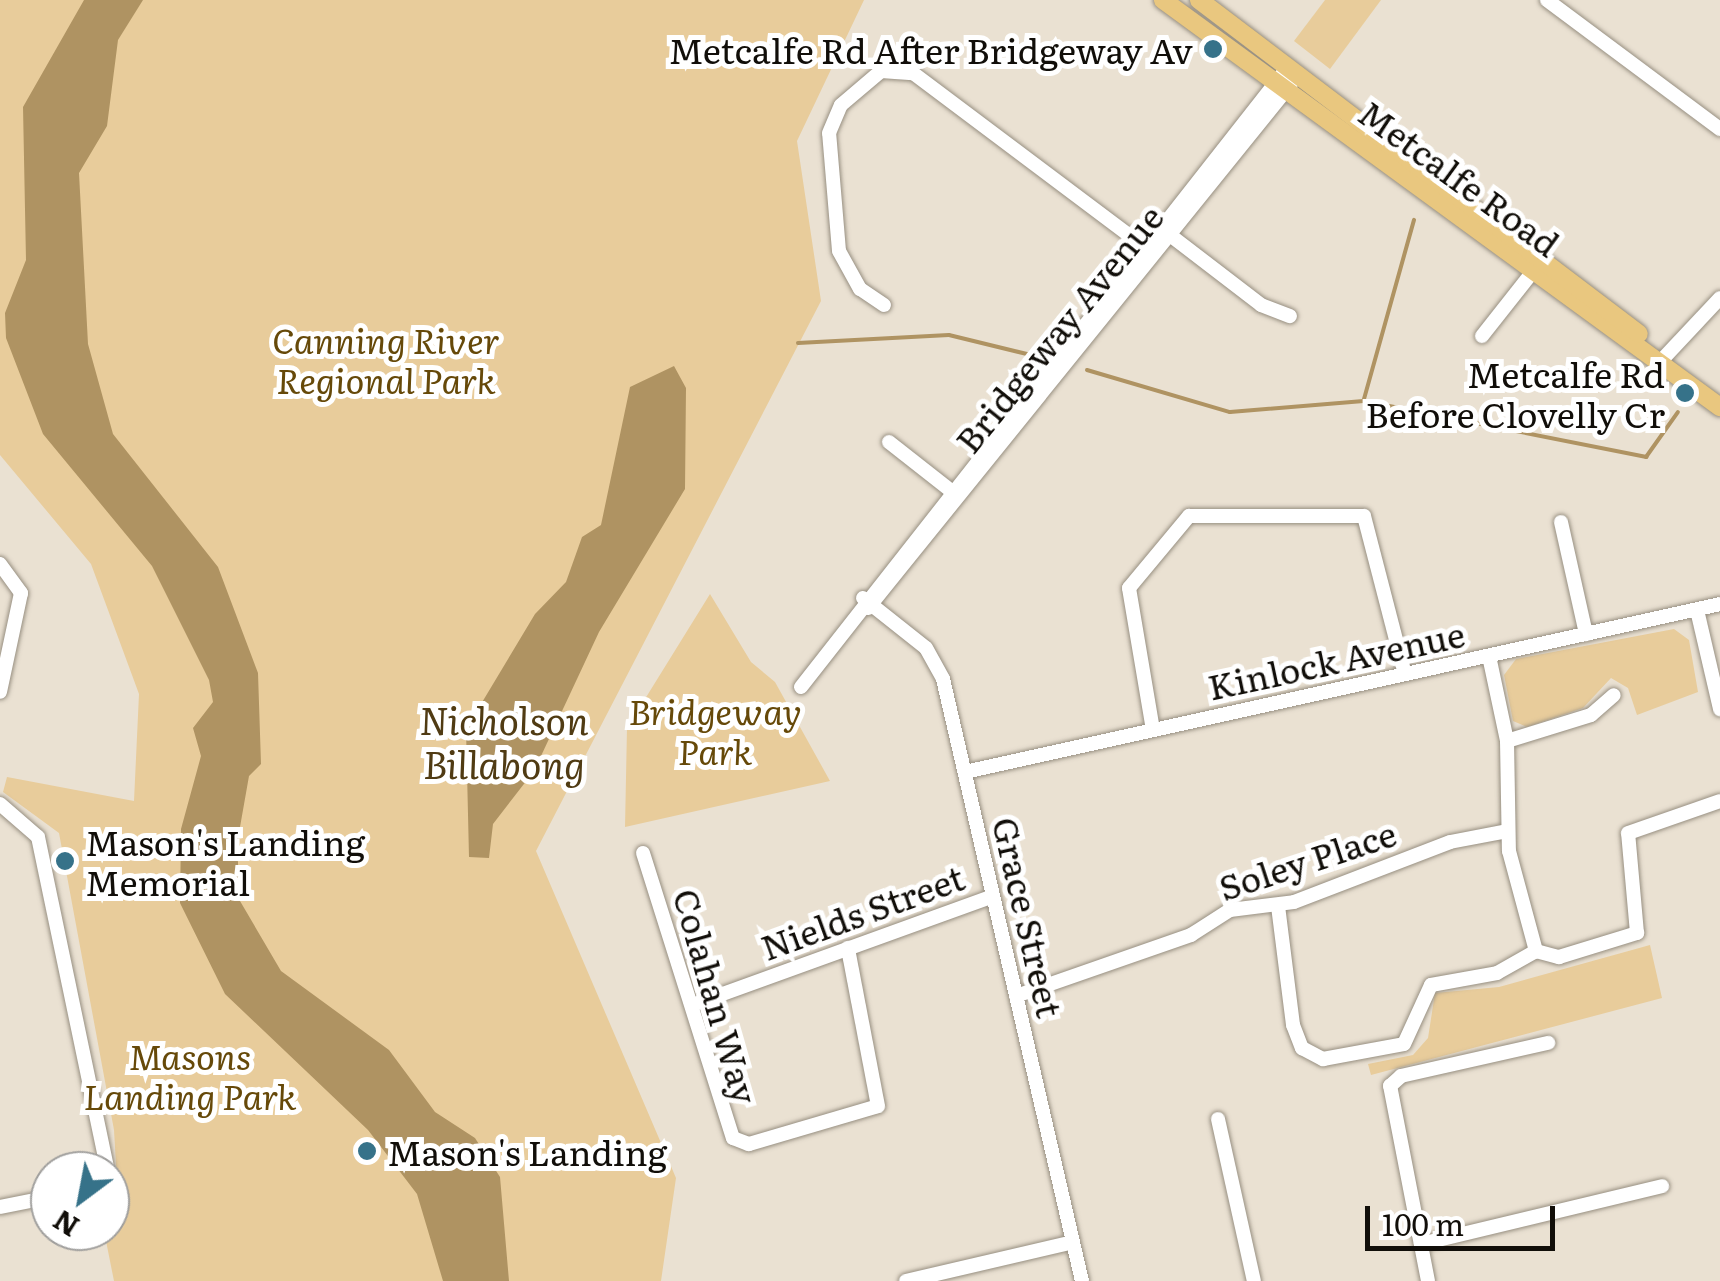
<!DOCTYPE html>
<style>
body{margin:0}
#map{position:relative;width:1720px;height:1281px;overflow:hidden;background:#eae1d2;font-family:Literata,serif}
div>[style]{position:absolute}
.green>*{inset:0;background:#e8cc9b}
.water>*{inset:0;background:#af9362}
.stream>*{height:4px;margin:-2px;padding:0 2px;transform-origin:2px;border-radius:2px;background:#af9362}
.roads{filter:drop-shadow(0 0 2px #978f81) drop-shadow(0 0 2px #978f81)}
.minor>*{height:14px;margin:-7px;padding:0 7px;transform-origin:7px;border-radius:7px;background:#fff}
.major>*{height:18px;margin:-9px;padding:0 9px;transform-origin:9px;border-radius:9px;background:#e9c77f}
.dots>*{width:28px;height:28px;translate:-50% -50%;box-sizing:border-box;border:5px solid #fff;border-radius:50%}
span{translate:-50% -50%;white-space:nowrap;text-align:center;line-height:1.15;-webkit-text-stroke:10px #fff;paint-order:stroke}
.poi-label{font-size:35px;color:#110e09}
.right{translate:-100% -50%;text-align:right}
.left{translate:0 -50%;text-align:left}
.street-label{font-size:35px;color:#110e09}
.park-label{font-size:35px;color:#664909;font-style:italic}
.water-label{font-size:38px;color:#503b13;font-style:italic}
.north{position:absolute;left:30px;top:1151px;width:100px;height:100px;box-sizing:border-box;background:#fff;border:2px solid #a09f9d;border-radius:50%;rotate:212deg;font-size:28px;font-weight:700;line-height:40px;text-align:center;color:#110e09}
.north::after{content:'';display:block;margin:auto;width:35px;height:45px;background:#367289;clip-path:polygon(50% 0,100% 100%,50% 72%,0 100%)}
.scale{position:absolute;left:1365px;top:1206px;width:190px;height:45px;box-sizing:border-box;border:5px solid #110e09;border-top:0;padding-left:12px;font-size:30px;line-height:35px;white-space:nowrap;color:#110e09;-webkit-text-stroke:8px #fff;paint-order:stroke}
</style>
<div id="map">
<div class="green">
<i style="clip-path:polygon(0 0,864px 0,797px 141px,821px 301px,536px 851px,676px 1178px,661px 1281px,114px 1281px,104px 1231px,118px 1199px,114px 1130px,59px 833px,3px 792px,7px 777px,134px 801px,139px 694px,91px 564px,0 455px)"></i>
<i style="clip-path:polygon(1325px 0,1381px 0,1330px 69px,1294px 41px)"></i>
<i style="clip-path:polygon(710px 594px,751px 662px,775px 682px,830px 781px,625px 827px,627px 728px)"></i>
<i style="clip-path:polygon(1674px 629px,1689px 640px,1698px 692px,1637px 715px,1628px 688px,1611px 678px,1583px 708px,1527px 727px,1513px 721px,1504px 675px,1516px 659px)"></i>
<i style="clip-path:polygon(1650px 945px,1662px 998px,1371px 1075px,1368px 1064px,1413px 1055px,1428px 1038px,1435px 993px,1499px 987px)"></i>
</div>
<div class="water">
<i style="clip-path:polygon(84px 0,143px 0,118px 40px,107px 126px,79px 173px,88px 344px,113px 434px,218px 567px,258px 673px,261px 764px,249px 776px,237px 844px,240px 901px,281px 971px,389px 1050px,435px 1112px,475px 1138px,500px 1177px,509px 1281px,443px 1281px,417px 1194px,368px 1130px,225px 994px,180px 903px,181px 829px,201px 756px,193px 728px,213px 702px,209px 680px,152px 566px,43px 434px,6px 338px,5px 313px,26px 260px,23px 107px)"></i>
<i style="clip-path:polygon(674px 366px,686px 388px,685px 489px,599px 632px,534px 771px,493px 824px,489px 858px,469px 857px,466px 729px,535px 614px,566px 582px,582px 537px,601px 525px,630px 387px)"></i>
</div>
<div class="stream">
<i style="left:798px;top:343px;width:151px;rotate:-3deg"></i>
<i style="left:949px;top:335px;width:93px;rotate:13.7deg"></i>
<i style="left:1087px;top:370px;width:149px;rotate:16.4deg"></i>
<i style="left:1230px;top:412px;width:134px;rotate:-4.7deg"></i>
<i style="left:1364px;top:401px;width:288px;rotate:11.2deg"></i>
<i style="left:1646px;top:457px;width:55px;rotate:-54.6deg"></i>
<i style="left:1364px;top:399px;width:186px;rotate:-74.4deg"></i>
</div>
<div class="roads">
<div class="minor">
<i style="left:1547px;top:0;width:216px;rotate:36.7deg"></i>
<i style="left:1166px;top:232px;width:120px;rotate:37.5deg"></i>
<i style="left:1261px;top:305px;width:31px;rotate:21deg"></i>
<i style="left:884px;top:305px;width:29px;rotate:-146deg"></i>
<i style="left:860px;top:289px;width:43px;rotate:-118.9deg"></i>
<i style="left:839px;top:251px;width:118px;rotate:-94.8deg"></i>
<i style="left:829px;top:133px;width:30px;rotate:-67deg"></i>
<i style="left:841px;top:105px;width:52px;rotate:-40.4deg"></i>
<i style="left:881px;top:71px;width:32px;rotate:4deg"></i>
<i style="left:913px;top:73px;width:296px;rotate:36.9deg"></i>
<i style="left:1482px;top:336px;width:90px;rotate:-51.7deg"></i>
<i style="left:1659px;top:363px;width:89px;rotate:-46.8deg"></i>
<i style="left:889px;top:442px;width:84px;rotate:38.2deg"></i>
<i style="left:1561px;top:522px;width:115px;rotate:77.4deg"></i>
<i style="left:0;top:564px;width:36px;rotate:54deg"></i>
<i style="left:21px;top:593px;width:101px;rotate:102deg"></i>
<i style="left:863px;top:598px;width:80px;rotate:38.4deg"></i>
<i style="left:926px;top:648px;width:35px;rotate:61deg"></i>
<i style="left:943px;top:679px;width:618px;rotate:77deg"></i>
<i style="left:868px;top:608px;width:673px;rotate:-51.09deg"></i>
<i style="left:1697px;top:610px;width:102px;rotate:76.9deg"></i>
<i style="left:1489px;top:656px;width:87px;rotate:78deg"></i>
<i style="left:1507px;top:741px;width:110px;rotate:89deg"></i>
<i style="left:1509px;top:851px;width:104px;rotate:74.9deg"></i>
<i style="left:1536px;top:951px;width:24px;rotate:15deg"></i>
<i style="left:1559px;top:957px;width:82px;rotate:-17.1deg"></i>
<i style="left:1637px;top:933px;width:100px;rotate:-95.1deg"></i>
<i style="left:1628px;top:833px;width:97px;rotate:-19.2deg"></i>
<i style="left:801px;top:687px;width:787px;rotate:-51.86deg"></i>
<i style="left:1153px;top:730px;width:144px;rotate:-99.6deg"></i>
<i style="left:1129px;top:588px;width:94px;rotate:-50.2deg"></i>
<i style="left:1189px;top:516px;width:175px"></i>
<i style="left:1364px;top:516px;width:163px;rotate:75.5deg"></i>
<i style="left:1507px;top:741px;width:88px;rotate:-17.2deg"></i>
<i style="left:1591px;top:715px;width:30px;rotate:-41deg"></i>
<i style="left:965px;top:772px;width:773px;rotate:-12.54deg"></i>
<i style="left:0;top:804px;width:50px;rotate:41deg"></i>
<i style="left:38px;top:837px;width:341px;rotate:78.2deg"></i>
<i style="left:643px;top:853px;width:299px;rotate:72.5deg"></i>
<i style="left:733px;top:1138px;width:17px;rotate:21deg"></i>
<i style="left:749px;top:1144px;width:134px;rotate:-16.4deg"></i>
<i style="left:878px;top:1106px;width:161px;rotate:-100.8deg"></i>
<i style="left:1278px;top:906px;width:120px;rotate:82.8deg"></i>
<i style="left:1293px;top:1025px;width:25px;rotate:69deg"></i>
<i style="left:1302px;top:1048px;width:24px;rotate:28deg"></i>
<i style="left:1323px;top:1059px;width:82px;rotate:-10.5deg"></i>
<i style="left:1404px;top:1044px;width:65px;rotate:-65.4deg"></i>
<i style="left:1431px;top:985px;width:67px;rotate:-10.3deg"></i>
<i style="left:1497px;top:973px;width:45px;rotate:-29.4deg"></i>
<i style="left:1016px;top:996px;width:185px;rotate:-19.2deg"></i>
<i style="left:1191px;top:935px;width:46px;rotate:-32.7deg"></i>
<i style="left:1230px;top:910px;width:64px;rotate:-7.1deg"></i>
<i style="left:1294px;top:902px;width:167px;rotate:-21deg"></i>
<i style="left:1450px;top:842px;width:58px;rotate:-10.9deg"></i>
<i style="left:695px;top:1004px;width:317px;rotate:-19.9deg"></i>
<i style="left:1218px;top:1119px;width:166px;rotate:77.5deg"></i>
<i style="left:0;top:1207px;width:51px;rotate:-11.3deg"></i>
<i style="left:1421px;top:1244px;width:248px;rotate:-13.5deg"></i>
<i style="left:906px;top:1281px;width:171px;rotate:-13.1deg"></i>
<i style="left:1428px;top:1281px;width:199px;rotate:-101deg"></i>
<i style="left:1390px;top:1086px;width:15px;rotate:-42deg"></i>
<i style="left:1401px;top:1076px;width:151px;rotate:-12.7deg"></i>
</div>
<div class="major">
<i style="left:1163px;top:0;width:690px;rotate:36.16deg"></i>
<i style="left:1199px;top:0;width:552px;rotate:37.2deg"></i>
</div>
</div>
<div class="dots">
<i style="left:1213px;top:49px;background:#367289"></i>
<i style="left:1685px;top:393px;background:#367289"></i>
<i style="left:65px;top:861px;background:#367289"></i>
<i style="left:367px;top:1151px;background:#367289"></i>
</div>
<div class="poi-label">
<span class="right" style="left:1193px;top:49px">Metcalfe Rd After Bridgeway Av</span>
<span class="right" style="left:1665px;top:393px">Metcalfe Rd<br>Before Clovelly Cr</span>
<span class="left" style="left:85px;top:861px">Mason's Landing<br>Memorial</span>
<span class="left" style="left:387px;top:1151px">Mason's Landing</span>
</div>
<div class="street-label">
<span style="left:1460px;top:177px;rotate:36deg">Metcalfe Road</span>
<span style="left:1058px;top:328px;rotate:-51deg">Bridgeway Avenue</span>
<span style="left:1336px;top:659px;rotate:-12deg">Kinlock Avenue</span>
<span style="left:1307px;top:859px;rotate:-18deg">Soley Place</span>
<span style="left:862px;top:911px;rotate:-20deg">Nields Street</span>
<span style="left:1029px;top:917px;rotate:77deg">Grace Street</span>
<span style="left:717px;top:996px;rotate:74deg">Colahan Way</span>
</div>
<div class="park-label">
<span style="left:386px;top:359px">Canning River<br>Regional Park</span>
<span style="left:715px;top:730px">Bridgeway<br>Park</span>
<span style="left:190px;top:1075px">Masons<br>Landing Park</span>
</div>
<div class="water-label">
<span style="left:504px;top:741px">Nicholson<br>Billabong</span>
</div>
<div class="north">N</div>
<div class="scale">100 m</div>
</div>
